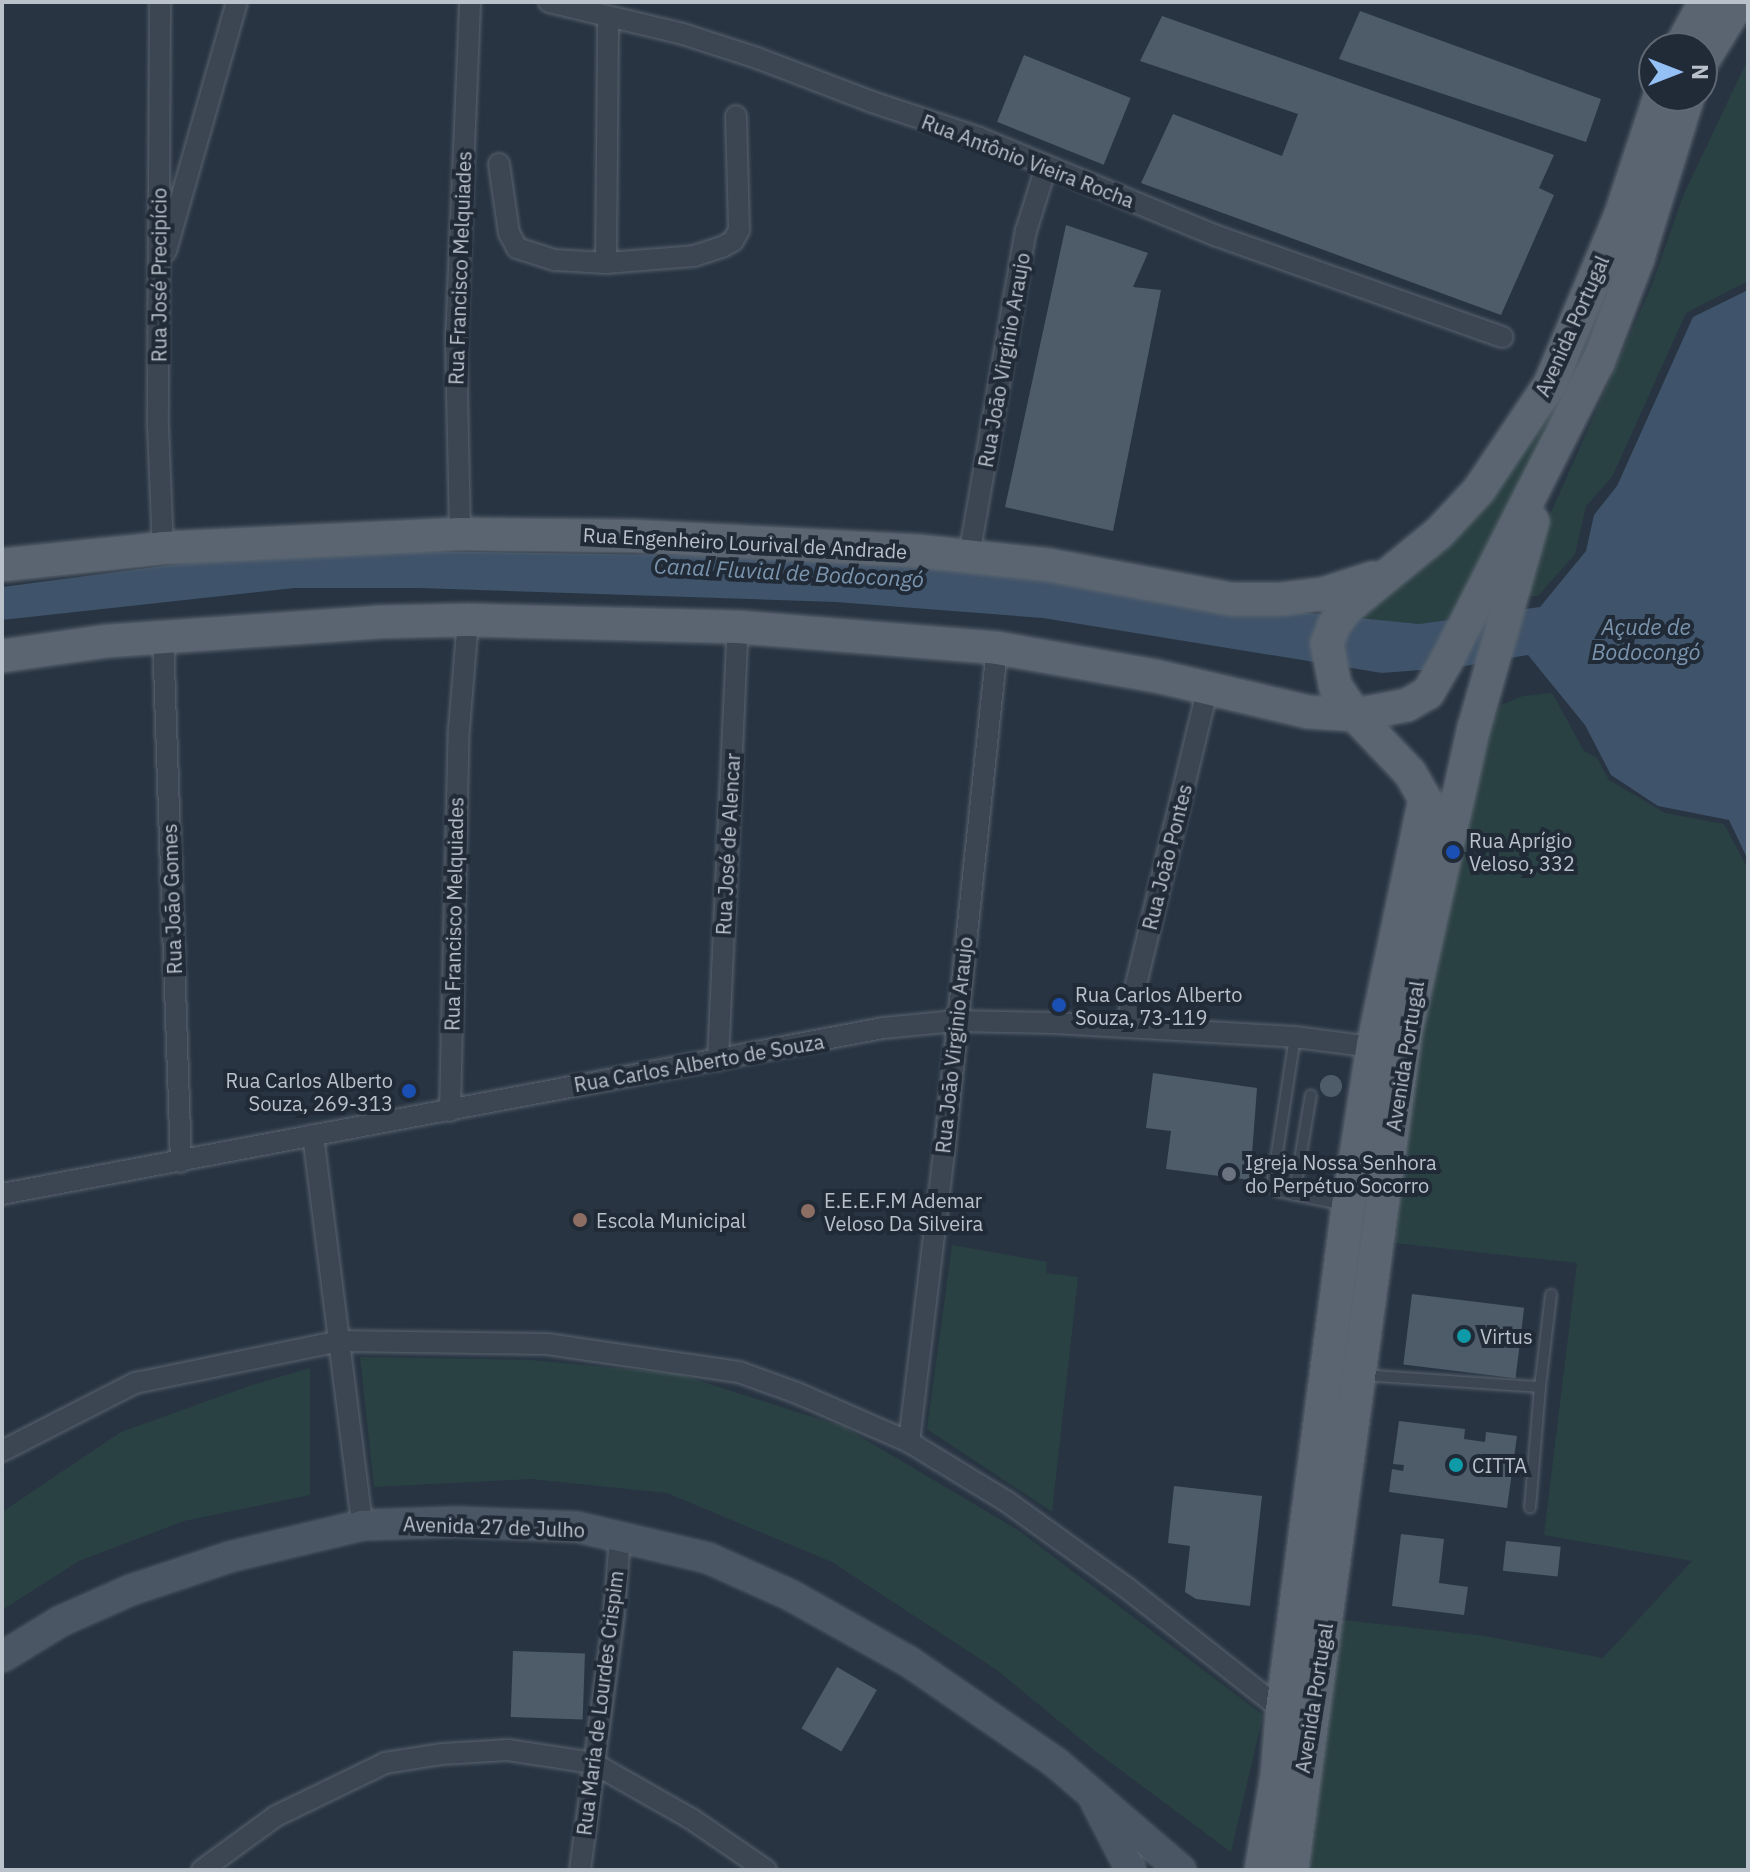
<!DOCTYPE html>
<meta charset="utf-8">
<style>
body{margin:0}
#map{position:relative;width:1750px;height:1872px;overflow:hidden;background:#283442;font-family:"IBM Plex Sans",sans-serif}
div>[style]{position:absolute}
.green>*{inset:0;background:#2a4143}
.water>*{inset:0;background:#3f536a}
.building>*{inset:0;background:#4e5c6a;transform-origin:0 0}
.round{border-radius:50%}
.roads{filter:drop-shadow(0 0 2px #5a646f) drop-shadow(0 0 2px #5a646f)}
.lane>*{height:10px;margin:-5px;padding:0 5px;transform-origin:5px;border-radius:5px;background:#3c4652}
.street>*{height:20px;margin:-10px;padding:0 10px;transform-origin:10px;border-radius:10px;background:#3c4652}
.secondary>*{height:28px;margin:-14px;padding:0 14px;transform-origin:14px;border-radius:14px;background:#4a5664}
.primary>*{height:32px;margin:-16px;padding:0 16px;transform-origin:16px;border-radius:16px;background:#5a6571}
.dots>*{width:22px;height:22px;translate:-50% -50%;box-sizing:border-box;border:4px solid #212b37;border-radius:50%}
span{translate:-50% -50%;white-space:nowrap;text-align:center;line-height:1.15;-webkit-text-stroke:8px #212b37;paint-order:stroke}
.street-label{font-size:20px;color:#b9c1cb}
.poi-label{font-size:20px;color:#b9c1cb}
.left{translate:0 -50%;text-align:left}
.right{translate:-100% -50%;text-align:right}
.water-label{font-size:22px;color:#7b94ad;font-style:italic}
.frame{position:absolute;inset:0;border:4px solid #b9c1cb;pointer-events:none}
.north{position:absolute;left:1638px;top:32px;width:80px;height:80px;box-sizing:border-box;background:#212b37;border:2px solid #5e6772;border-radius:50%;rotate:90deg;font-size:22px;font-weight:700;line-height:32px;text-align:center;color:#b9c1cb}
.north::after{content:'';display:block;margin:auto;width:28px;height:36px;background:#95c0f5;clip-path:polygon(50% 0,100% 100%,50% 72%,0 100%)}
</style>
<div id="map">
<div class="green">
<i style="clip-path:polygon(1748px 59px,1748px 281px,1686px 313px,1612px 477px,1586px 506px,1575px 554px,1538px 596px,1525px 596px,1549px 517px,1651px 287px,1683px 196px)"></i>
<i style="clip-path:polygon(1676px 96px,1614px 312px,1456px 619px,1419px 624px,1355px 618px,1476px 507px)"></i>
<i style="clip-path:polygon(1552px 693px,1584px 751px,1597px 758px,1609px 780px,1665px 813px,1724px 824px,1748px 869px,1748px 1870px,1306px 1870px,1334px 1619px,1485px 1636px,1603px 1658px,1692px 1561px,1544px 1535px,1577px 1263px,1395px 1243px,1410px 1080px,1486px 736px,1501px 705px,1523px 696px)"></i>
<i style="clip-path:polygon(952px 1245px,1047px 1262px,1046px 1273px,1078px 1277px,1052px 1512px,927px 1429px)"></i>
<i style="clip-path:polygon(360px 1357px,532px 1360px,678px 1374px,844px 1427px,1018px 1530px,1263px 1715px,1231px 1852px,1095px 1751px,997px 1670px,832px 1562px,667px 1493px,531px 1479px,374px 1487px)"></i>
<i style="clip-path:polygon(310px 1368px,310px 1495px,184px 1521px,79px 1561px,2px 1610px,2px 1512px,121px 1432px,252px 1385px)"></i>
</div>
<div class="water">
<i style="clip-path:polygon(1748px 290px,1748px 860px,1729px 820px,1658px 806px,1611px 775px,1585px 725px,1528px 655px,1459px 667px,1382px 673px,1043px 618px,836px 602px,418px 588px,294px 588px,2px 620px,2px 587px,293px 549px,850px 558px,1052px 574px,1289px 611px,1419px 624px,1540px 607px,1586px 551px,1594px 515px,1617px 486px,1693px 317px)"></i>
</div>
<div class="building">
<i style="clip-path:polygon(1360px 11px,1601px 99px,1586px 142px,1339px 59px)"></i>
<i style="clip-path:polygon(1162px 16px,1554px 155px,1539px 188px,1554px 195px,1501px 315px,1141px 183px,1173px 114px,1282px 156px,1298px 114px,1140px 61px)"></i>
<i style="left:1024px;top:55px;width:115px;height:72px;rotate:22deg"></i>
<i style="clip-path:polygon(1066px 225px,1148px 253px,1133px 287px,1161px 290px,1113px 531px,1005px 507px)"></i>
<i style="clip-path:polygon(1153px 1073px,1257px 1088px,1250px 1180px,1166px 1169px,1171px 1131px,1146px 1128px)"></i>
<i class="round" style="left:1320px;top:1075px;width:22px;height:22px"></i>
<i style="left:1412px;top:1294px;width:113px;height:71px;rotate:7deg"></i>
<i style="clip-path:polygon(1399px 1421px,1465px 1429px,1464px 1439px,1485px 1442px,1486px 1432px,1517px 1436px,1507px 1508px,1389px 1492px,1392px 1469px,1403px 1471px,1404px 1465px,1393px 1464px)"></i>
<i style="clip-path:polygon(1174px 1486px,1262px 1496px,1250px 1606px,1196px 1599px,1185px 1592px,1190px 1546px,1168px 1543px)"></i>
<i style="clip-path:polygon(1401px 1534px,1444px 1539px,1439px 1583px,1468px 1587px,1464px 1615px,1392px 1606px)"></i>
<i style="left:1506px;top:1541px;width:55px;height:30px;rotate:6deg"></i>
<i style="left:513px;top:1651px;width:72px;height:66px;rotate:2deg"></i>
<i style="left:837px;top:1667px;width:46px;height:71px;rotate:30deg"></i>
</div>
<div class="roads">
<div class="lane">
<i style="left:1295px;top:1037px;width:151px;rotate:98.8deg"></i>
<i style="left:1272px;top:1186px;width:8px;rotate:40deg"></i>
<i style="left:1278px;top:1191px;width:67px;rotate:12deg"></i>
<i style="left:1294px;top:1195px;width:101px;rotate:-80.4deg"></i>
<i style="left:1363px;top:1375px;width:177px;rotate:3.9deg"></i>
<i style="left:1540px;top:1387px;width:121px;rotate:94.7deg"></i>
<i style="left:1540px;top:1387px;width:93px;rotate:-83.2deg"></i>
</div>
<div class="street">
<i style="left:160px;top:2px;width:424px;rotate:90.3deg"></i>
<i style="left:158px;top:426px;width:122px;rotate:87.7deg"></i>
<i style="left:549px;top:2px;width:138px;rotate:13.4deg"></i>
<i style="left:683px;top:34px;width:78px;rotate:18deg"></i>
<i style="left:757px;top:58px;width:123px;rotate:20.9deg"></i>
<i style="left:872px;top:102px;width:114px;rotate:18.4deg"></i>
<i style="left:980px;top:138px;width:256px;rotate:22.5deg"></i>
<i style="left:1217px;top:236px;width:303px;rotate:19.5deg"></i>
<i style="left:499px;top:164px;width:70px;rotate:81.8deg"></i>
<i style="left:509px;top:233px;width:17px;rotate:62deg"></i>
<i style="left:517px;top:248px;width:40px;rotate:18deg"></i>
<i style="left:555px;top:260px;width:51px;rotate:3.4deg"></i>
<i style="left:606px;top:263px;width:88px;rotate:-4.5deg"></i>
<i style="left:694px;top:256px;width:29px;rotate:-18deg"></i>
<i style="left:722px;top:247px;width:13px;rotate:-29deg"></i>
<i style="left:733px;top:241px;width:13px;rotate:-61deg"></i>
<i style="left:739px;top:230px;width:114px;rotate:-91.5deg"></i>
<i style="left:166px;top:251px;width:259px;rotate:-74.1deg"></i>
<i style="left:606px;top:263px;width:246px;rotate:-89.5deg"></i>
<i style="left:460px;top:534px;width:195px;rotate:-91.2deg"></i>
<i style="left:456px;top:339px;width:337px;rotate:-87.6deg"></i>
<i style="left:969px;top:556px;width:330px;rotate:-80.1deg"></i>
<i style="left:1026px;top:231px;width:67px;rotate:-72.6deg"></i>
<i style="left:163px;top:636px;width:526px;rotate:88.04deg"></i>
<i style="left:1126px;top:1026px;width:349px;rotate:-76.4deg"></i>
<i style="left:718px;top:1060px;width:433px;rotate:-87.4deg"></i>
<i style="left:450px;top:1111px;width:382px;rotate:-88.7deg"></i>
<i style="left:459px;top:729px;width:109px;rotate:-85.3deg"></i>
<i style="left:313px;top:1135px;width:393px;rotate:82.8deg"></i>
<i style="left:2px;top:1194px;width:897px;rotate:-10.67deg"></i>
<i style="left:883px;top:1028px;width:73px;rotate:-5.5deg"></i>
<i style="left:956px;top:1021px;width:98px;rotate:1.2deg"></i>
<i style="left:1054px;top:1023px;width:241px;rotate:3.3deg"></i>
<i style="left:1295px;top:1037px;width:87px;rotate:7.3deg"></i>
<i style="left:909px;top:1442px;width:301px;rotate:-83.1deg"></i>
<i style="left:945px;top:1143px;width:498px;rotate:-84deg"></i>
<i style="left:2px;top:1451px;width:149px;rotate:-27.1deg"></i>
<i style="left:135px;top:1383px;width:208px;rotate:-11.6deg"></i>
<i style="left:339px;top:1341px;width:208px;rotate:0.8deg"></i>
<i style="left:547px;top:1344px;width:194px;rotate:8.3deg"></i>
<i style="left:739px;top:1372px;width:62px;rotate:19.9deg"></i>
<i style="left:797px;top:1393px;width:122px;rotate:23.6deg"></i>
<i style="left:909px;top:1442px;width:114px;rotate:31.3deg"></i>
<i style="left:1006px;top:1501px;width:149px;rotate:35.7deg"></i>
<i style="left:1127px;top:1588px;width:197px;rotate:38.2deg"></i>
<i style="left:202px;top:1870px;width:92px;rotate:-36.1deg"></i>
<i style="left:276px;top:1816px;width:121px;rotate:-25.9deg"></i>
<i style="left:385px;top:1763px;width:58px;rotate:-9deg"></i>
<i style="left:442px;top:1754px;width:66px;rotate:-3.5deg"></i>
<i style="left:508px;top:1750px;width:86px;rotate:8.7deg"></i>
<i style="left:593px;top:1763px;width:112px;rotate:29.6deg"></i>
<i style="left:690px;top:1818px;width:92px;rotate:34.4deg"></i>
<i style="left:580px;top:1870px;width:258px;rotate:-82.4deg"></i>
<i style="left:614px;top:1614px;width:78px;rotate:-85.6deg"></i>
</div>
<div class="secondary">
<i style="left:2px;top:1657px;width:69px;rotate:-31.4deg"></i>
<i style="left:61px;top:1621px;width:77px;rotate:-23.9deg"></i>
<i style="left:131px;top:1590px;width:103px;rotate:-18.6deg"></i>
<i style="left:229px;top:1557px;width:137px;rotate:-13.5deg"></i>
<i style="left:362px;top:1525px;width:95px;rotate:-1.8deg"></i>
<i style="left:457px;top:1522px;width:120px;rotate:2.4deg"></i>
<i style="left:577px;top:1527px;width:135px;rotate:13.3deg"></i>
<i style="left:708px;top:1558px;width:92px;rotate:24.3deg"></i>
<i style="left:792px;top:1596px;width:133px;rotate:29.3deg"></i>
<i style="left:908px;top:1661px;width:178px;rotate:34.5deg"></i>
<i style="left:1055px;top:1762px;width:166px;rotate:40.6deg"></i>
<i style="left:1096px;top:1802px;width:76px;rotate:62.8deg"></i>
</div>
<div class="primary">
<i style="left:1680px;top:48px;width:52px;rotate:-61.5deg"></i>
<i style="left:1702px;top:62px;width:70px;rotate:-58.3deg"></i>
<i style="left:2px;top:565px;width:162px;rotate:-6deg"></i>
<i style="left:163px;top:548px;width:297px;rotate:-2.7deg"></i>
<i style="left:460px;top:534px;width:172px;rotate:0.7deg"></i>
<i style="left:632px;top:536px;width:287px;rotate:3deg"></i>
<i style="left:919px;top:551px;width:131px;rotate:6.1deg"></i>
<i style="left:1049px;top:565px;width:185px;rotate:10.6deg"></i>
<i style="left:1231px;top:599px;width:51px"></i>
<i style="left:1282px;top:599px;width:41px;rotate:-7deg"></i>
<i style="left:1323px;top:594px;width:52px;rotate:-18.1deg"></i>
<i style="left:2px;top:656px;width:107px;rotate:-8.1deg"></i>
<i style="left:108px;top:641px;width:270px;rotate:-4deg"></i>
<i style="left:377px;top:622px;width:91px;rotate:-1.3deg"></i>
<i style="left:468px;top:620px;width:270px;rotate:1.5deg"></i>
<i style="left:738px;top:627px;width:260px;rotate:4.6deg"></i>
<i style="left:997px;top:648px;width:161px;rotate:10deg"></i>
<i style="left:1156px;top:676px;width:156px;rotate:13.3deg"></i>
<i style="left:1308px;top:712px;width:47px;rotate:3.7deg"></i>
<i style="left:1355px;top:715px;width:53px;rotate:-10.9deg"></i>
<i style="left:1407px;top:705px;width:24px;rotate:-30deg"></i>
<i style="left:1428px;top:693px;width:34px;rotate:-60deg"></i>
<i style="left:1445px;top:664px;width:338px;rotate:-63.1deg"></i>
<i style="left:1598px;top:363px;width:112px;rotate:-69.1deg"></i>
<i style="left:1638px;top:258px;width:170px;rotate:-72.8deg"></i>
<i style="left:1261px;top:1870px;width:97px;rotate:-80.5deg"></i>
<i style="left:1277px;top:1774px;width:64px;rotate:-85.5deg"></i>
<i style="left:1282px;top:1710px;width:508px;rotate:-82.54deg"></i>
<i style="left:1348px;top:1206px;width:163px;rotate:-81.2deg"></i>
<i style="left:1373px;top:1045px;width:251px;rotate:-78.1deg"></i>
<i style="left:1425px;top:799px;width:30px;rotate:-120deg"></i>
<i style="left:1410px;top:773px;width:80px;rotate:-133.5deg"></i>
<i style="left:1355px;top:715px;width:36px;rotate:-124deg"></i>
<i style="left:1335px;top:685px;width:42px;rotate:-101deg"></i>
<i style="left:1327px;top:644px;width:20px;rotate:-70deg"></i>
<i style="left:1334px;top:625px;width:20px;rotate:-53deg"></i>
<i style="left:1346px;top:609px;width:120px;rotate:-39.3deg"></i>
<i style="left:1439px;top:533px;width:59px;rotate:-47.1deg"></i>
<i style="left:1479px;top:490px;width:128px;rotate:-56.2deg"></i>
<i style="left:1550px;top:384px;width:181px;rotate:-67.3deg"></i>
<i style="left:1620px;top:217px;width:127px;rotate:-71.7deg"></i>
<i style="left:1292px;top:1870px;width:847px;rotate:-82.26deg"></i>
<i style="left:1406px;top:1031px;width:311px;rotate:-77.4deg"></i>
<i style="left:1474px;top:728px;width:215px;rotate:-74.1deg"></i>
</div>
</div>
<div class="dots">
<i style="left:1453px;top:852px;background:#1a4fb4"></i>
<i style="left:1059px;top:1005px;background:#1a4fb4"></i>
<i style="left:409px;top:1091px;background:#1a4fb4"></i>
<i style="left:1229px;top:1174px;background:#6b7280"></i>
<i style="left:808px;top:1211px;background:#8d6e63"></i>
<i style="left:580px;top:1220px;background:#8d6e63"></i>
<i style="left:1464px;top:1336px;background:#0f9aa8"></i>
<i style="left:1456px;top:1465px;background:#0f9aa8"></i>
</div>
<div class="street-label">
<span style="left:1028px;top:161px;rotate:21deg">Rua Antônio Vieira Rocha</span>
<span style="left:460px;top:268px;rotate:-88deg">Rua Francisco Melquiades</span>
<span style="left:159px;top:275px;rotate:-90deg">Rua José Precipício</span>
<span style="left:1572px;top:326px;rotate:-66deg">Avenida Portugal</span>
<span style="left:1004px;top:360px;rotate:-80deg">Rua João Virginio Araujo</span>
<span style="left:745px;top:543px;rotate:3deg">Rua Engenheiro Lourival de Andrade</span>
<span style="left:728px;top:844px;rotate:-87deg">Rua José de Alencar</span>
<span style="left:1167px;top:857px;rotate:-76deg">Rua João Pontes</span>
<span style="left:172px;top:899px;rotate:-92deg">Rua João Gomes</span>
<span style="left:454px;top:914px;rotate:-89deg">Rua Francisco Melquiades</span>
<span style="left:954px;top:1045px;rotate:-84deg">Rua João Virginio Araujo</span>
<span style="left:1405px;top:1056px;rotate:-81deg">Avenida Portugal</span>
<span style="left:699px;top:1063px;rotate:-10deg">Rua Carlos Alberto de Souza</span>
<span style="left:494px;top:1527px;rotate:2deg">Avenida 27 de Julho</span>
<span style="left:1314px;top:1698px;rotate:-81deg">Avenida Portugal</span>
<span style="left:600px;top:1703px;rotate:-83deg">Rua Maria de Lourdes Crispim</span>
</div>
<div class="poi-label">
<span class="left" style="left:1469px;top:852px">Rua Aprígio<br>Veloso, 332</span>
<span class="left" style="left:1075px;top:1006px">Rua Carlos Alberto<br>Souza, 73-119</span>
<span class="right" style="left:393px;top:1092px">Rua Carlos Alberto<br>Souza, 269-313</span>
<span class="left" style="left:1245px;top:1174px">Igreja Nossa Senhora<br>do Perpétuo Socorro</span>
<span class="left" style="left:824px;top:1212px">E.E.E.F.M Ademar<br>Veloso Da Silveira</span>
<span class="left" style="left:596px;top:1220px">Escola Municipal</span>
<span class="left" style="left:1480px;top:1336px">Virtus</span>
<span class="left" style="left:1472px;top:1465px">CITTA</span>
</div>
<div class="water-label">
<span style="left:789px;top:572px;rotate:3deg">Canal Fluvial de Bodocongó</span>
<span style="left:1646px;top:639px">Açude de<br>Bodocongó</span>
</div>
<div class="frame"></div>
<div class="north">N</div>
</div>
